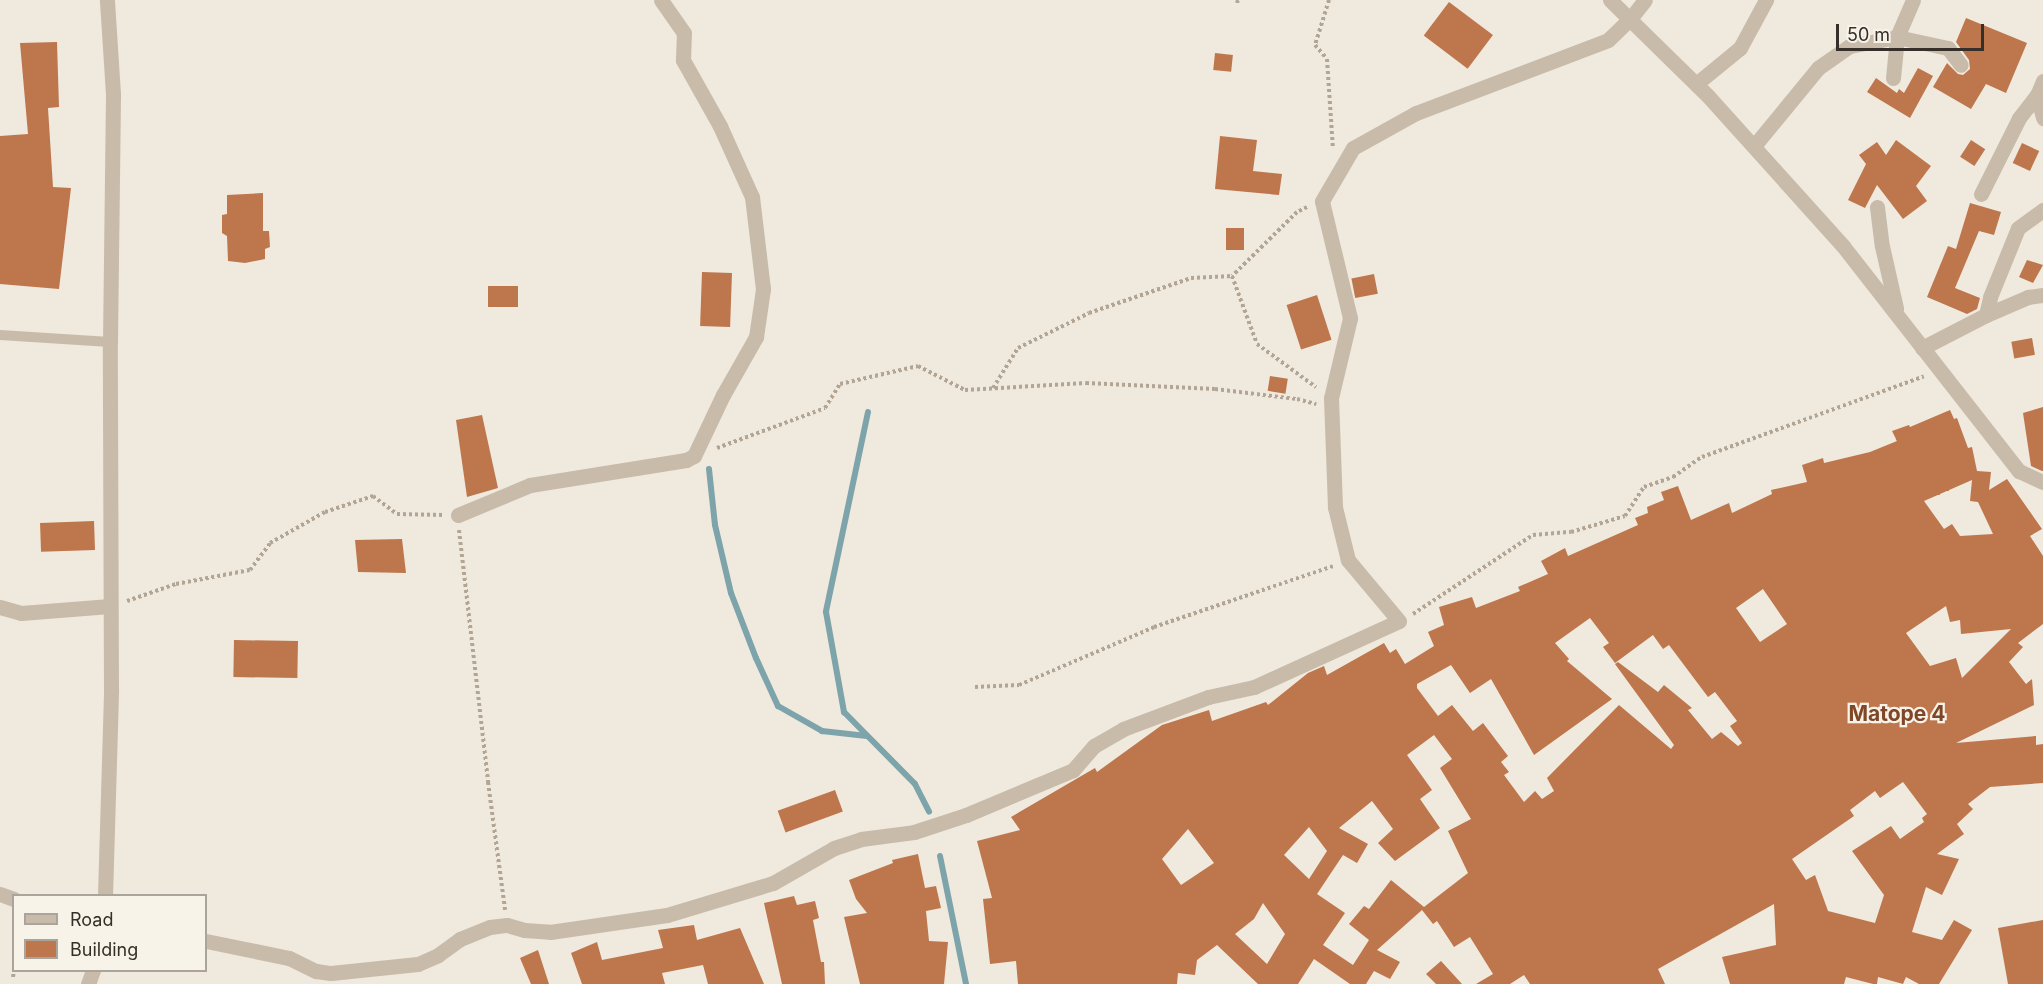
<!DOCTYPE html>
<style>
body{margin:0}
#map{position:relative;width:2043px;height:984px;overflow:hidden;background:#f0e9dd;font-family:Inter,sans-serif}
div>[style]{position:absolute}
.stream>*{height:6px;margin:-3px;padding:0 3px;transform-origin:3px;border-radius:3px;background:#7da4ab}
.building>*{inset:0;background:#be764d;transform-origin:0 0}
.path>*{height:4px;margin-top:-2px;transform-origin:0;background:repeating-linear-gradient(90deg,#b3a594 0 3px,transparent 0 6px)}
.lane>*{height:10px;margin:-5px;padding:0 5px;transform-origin:5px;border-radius:5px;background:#c8bba9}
.street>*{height:15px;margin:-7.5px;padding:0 7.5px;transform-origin:7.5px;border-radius:7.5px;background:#c8bba9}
span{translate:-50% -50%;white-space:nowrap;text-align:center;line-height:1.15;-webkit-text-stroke:4.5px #f8f3e9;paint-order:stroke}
.quarter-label{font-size:21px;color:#7f4627;font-weight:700}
.legend{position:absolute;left:12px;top:894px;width:195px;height:78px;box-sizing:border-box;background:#f8f3e9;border:2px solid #aaa49c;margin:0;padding:8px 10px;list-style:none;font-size:18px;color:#352e29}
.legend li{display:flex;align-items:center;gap:12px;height:30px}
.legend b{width:30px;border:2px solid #aaa49c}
.scale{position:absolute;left:1836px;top:24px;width:148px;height:27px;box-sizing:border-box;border:3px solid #352e29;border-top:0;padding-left:8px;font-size:18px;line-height:21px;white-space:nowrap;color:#352e29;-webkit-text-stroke:4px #f8f3e9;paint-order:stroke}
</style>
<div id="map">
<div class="stream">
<div style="left:868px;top:412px;width:204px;rotate:101.9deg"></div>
<div style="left:826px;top:612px;width:102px;rotate:79.8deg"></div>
<div style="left:844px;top:712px;width:101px;rotate:45.4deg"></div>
<div style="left:915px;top:784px;width:31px;rotate:63deg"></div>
<div style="left:709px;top:469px;width:56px;rotate:83.9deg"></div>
<div style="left:715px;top:525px;width:70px;rotate:76.8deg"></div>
<div style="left:731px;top:593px;width:70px;rotate:69deg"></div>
<div style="left:756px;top:658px;width:53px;rotate:65.4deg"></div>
<div style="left:778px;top:706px;width:51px;rotate:29.6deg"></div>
<div style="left:822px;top:731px;width:45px;rotate:6.3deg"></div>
<div style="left:940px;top:856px;width:131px;rotate:78.5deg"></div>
</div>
<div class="building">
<div style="left:1449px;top:2px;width:55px;height:42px;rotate:37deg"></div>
<div style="clip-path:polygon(1966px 18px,2027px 43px,2006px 93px,1986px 84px,1971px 109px,1933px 87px,1947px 63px,1958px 74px,1963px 75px,1970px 69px,1969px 60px,1956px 42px)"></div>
<div style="clip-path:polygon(57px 42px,59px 107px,48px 108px,53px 187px,71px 188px,59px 289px,0 284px,0 136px,28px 134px,20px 43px)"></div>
<div style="left:1215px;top:53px;width:18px;height:17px;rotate:6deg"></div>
<div style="clip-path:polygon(1918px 68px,1933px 76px,1910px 118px,1867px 92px,1876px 78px,1897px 93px,1899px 89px,1904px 93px)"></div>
<div style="clip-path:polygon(1220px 136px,1257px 140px,1253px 171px,1282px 174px,1279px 195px,1215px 189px)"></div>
<div style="clip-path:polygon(1896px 140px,1931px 166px,1916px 186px,1927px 201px,1903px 219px,1877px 185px,1865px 208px,1848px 200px,1866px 164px,1859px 155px,1877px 142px,1886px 155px)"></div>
<div style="left:1971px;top:140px;width:17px;height:20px;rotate:33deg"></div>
<div style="left:2022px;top:143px;width:19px;height:22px;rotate:25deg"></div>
<div style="clip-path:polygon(263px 193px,263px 231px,269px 231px,270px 247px,265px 249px,265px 259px,245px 263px,228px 261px,227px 236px,222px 233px,222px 215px,227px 214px,227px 195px)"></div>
<div style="clip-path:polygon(1970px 203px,2001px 212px,1994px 235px,1979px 231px,1955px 288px,1980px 298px,1977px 309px,1967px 314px,1927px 297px,1948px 246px,1956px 249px)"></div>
<div style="left:1226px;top:228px;width:18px;height:22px"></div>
<div style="clip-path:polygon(2027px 260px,2043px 265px,2033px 283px,2019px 277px)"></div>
<div style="left:702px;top:272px;width:30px;height:54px;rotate:2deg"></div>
<div style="left:1374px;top:274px;width:20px;height:23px;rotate:79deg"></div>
<div style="left:488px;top:286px;width:30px;height:21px"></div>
<div style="left:1317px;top:295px;width:47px;height:32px;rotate:72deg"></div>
<div style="left:2032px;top:338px;width:17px;height:21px;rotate:80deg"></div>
<div style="left:1270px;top:376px;width:18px;height:15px;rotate:9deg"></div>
<div style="clip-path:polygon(2043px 407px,2043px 471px,2042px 471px,2031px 466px,2023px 413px)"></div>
<div style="clip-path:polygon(evenodd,1950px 410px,1954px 419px,1957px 418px,1968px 448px,1972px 447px,1977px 471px,1991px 472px,1989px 490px,2007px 479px,2042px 529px,2030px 536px,2043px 556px,2043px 624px,2018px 643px,2023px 647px,2009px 662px,2026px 684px,2032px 679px,2034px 705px,1956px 743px,2036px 736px,2036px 745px,2043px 744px,2043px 783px,1990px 787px,1968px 804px,1973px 809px,1957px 824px,1964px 834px,1937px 854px,1959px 859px,1942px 895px,1926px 887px,1912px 932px,1942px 940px,1954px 920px,1972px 930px,1939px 984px,1919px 984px,1906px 977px,1903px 984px,1878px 977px,1877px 984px,1873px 984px,1846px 977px,1844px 984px,1730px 984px,1722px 957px,1776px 945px,1774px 904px,1658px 969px,1665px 984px,1530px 984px,1524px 975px,1510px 984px,1476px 984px,1493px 974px,1470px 937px,1454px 947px,1437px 921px,1433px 924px,1422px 910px,1377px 950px,1400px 962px,1390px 979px,1374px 971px,1366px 984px,1350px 984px,1314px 959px,1298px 984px,1258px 984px,1217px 945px,1197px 960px,1195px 975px,1178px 973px,1177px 984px,1018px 984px,1016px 961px,990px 964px,983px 899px,992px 898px,977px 841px,1020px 830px,1011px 817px,1095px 768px,1097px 772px,1162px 725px,1209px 710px,1212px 721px,1266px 702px,1268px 705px,1308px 673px,1324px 666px,1327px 675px,1384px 643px,1390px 653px,1396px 649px,1405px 664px,1434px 646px,1428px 632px,1444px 625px,1439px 607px,1472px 597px,1476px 608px,1520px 591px,1518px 587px,1548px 574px,1541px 561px,1565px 548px,1568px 556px,1638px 525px,1635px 518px,1648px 513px,1647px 507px,1664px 500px,1661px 492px,1678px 486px,1691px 520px,1729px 503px,1732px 513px,1772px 494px,1771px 490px,1807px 482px,1802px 465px,1823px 458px,1824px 463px,1870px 452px,1897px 441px,1892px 431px,1909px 425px,1910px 427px,1950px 410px,1972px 480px,1970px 501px,1978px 502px,1993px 534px,1960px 536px,1952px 524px,1944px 529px,1924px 501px,1972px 480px,1950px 410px,1763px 589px,1787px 624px,1760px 642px,1736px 608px,1763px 589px,1950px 410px,1946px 606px,1950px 622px,1960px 620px,1961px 634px,2011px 629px,1962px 678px,1956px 658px,1930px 666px,1906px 633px,1946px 606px,1950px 410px,1590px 618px,1609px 643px,1603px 647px,1615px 663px,1653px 635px,1663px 649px,1669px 645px,1708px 697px,1715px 692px,1737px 721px,1730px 726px,1742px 743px,1738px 746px,1721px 732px,1712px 739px,1688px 710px,1692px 708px,1664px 685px,1658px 692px,1618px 662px,1615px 664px,1674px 745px,1671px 749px,1619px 705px,1547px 778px,1554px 791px,1542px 799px,1535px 791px,1524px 802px,1504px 775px,1509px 772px,1501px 762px,1508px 756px,1483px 723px,1473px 731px,1452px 705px,1438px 716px,1417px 688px,1417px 684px,1451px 665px,1470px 693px,1491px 679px,1534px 755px,1612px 699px,1567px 661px,1569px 659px,1555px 643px,1590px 618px,1950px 410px,1434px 735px,1452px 759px,1440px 768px,1471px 819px,1448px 831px,1468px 873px,1424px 907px,1391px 880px,1369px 909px,1364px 906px,1349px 924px,1369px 940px,1353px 965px,1323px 945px,1345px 913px,1317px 894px,1343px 855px,1357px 863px,1368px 844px,1339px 828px,1372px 801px,1393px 829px,1378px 843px,1395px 861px,1440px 828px,1420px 799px,1432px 790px,1407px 755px,1434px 735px,1950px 410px,1903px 782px,1927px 814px,1922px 818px,1924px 822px,1900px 839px,1891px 826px,1852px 851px,1884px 895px,1875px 923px,1828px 911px,1815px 875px,1806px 880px,1792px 859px,1854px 816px,1850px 810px,1875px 791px,1880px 798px,1903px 782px,1950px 410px,1309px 827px,1327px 851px,1309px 879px,1284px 855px,1309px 827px,1950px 410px,1188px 829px,1214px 863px,1181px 885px,1162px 859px,1188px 829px,1950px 410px,1263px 903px,1285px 934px,1267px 964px,1235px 934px,1254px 919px,1263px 903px)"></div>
<div style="clip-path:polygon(482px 415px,498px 488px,467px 497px,456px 420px)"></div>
<div style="left:94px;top:521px;width:29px;height:54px;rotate:88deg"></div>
<div style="clip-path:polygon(402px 539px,406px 573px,358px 572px,355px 540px)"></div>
<div style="left:234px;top:640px;width:64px;height:37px;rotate:1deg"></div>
<div style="left:835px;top:790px;width:23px;height:61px;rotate:70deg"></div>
<div style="clip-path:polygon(918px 854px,925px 888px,936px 886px,941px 908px,926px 911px,929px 941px,948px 942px,944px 984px,860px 984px,844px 917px,867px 913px,856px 899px,849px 880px,893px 863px,892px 860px)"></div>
<div style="clip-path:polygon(794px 896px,797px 905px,815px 901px,819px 918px,813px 920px,821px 962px,824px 962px,825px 984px,782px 984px,764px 903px)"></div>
<div style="clip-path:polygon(2043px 920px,2043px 984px,2008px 984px,1998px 928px)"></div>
<div style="clip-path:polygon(694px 925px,697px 940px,740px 928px,764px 984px,708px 984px,703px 965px,662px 973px,665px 984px,582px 984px,571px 953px,597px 942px,602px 960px,663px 948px,658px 930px)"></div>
<div style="clip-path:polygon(538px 950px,549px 984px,531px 984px,520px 958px)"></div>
<div style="clip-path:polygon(1441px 961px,1462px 984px,1436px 984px,1426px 974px)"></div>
</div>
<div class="path">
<div style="left:1329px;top:0;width:47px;rotate:107.3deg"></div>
<div style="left:1315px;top:45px;width:18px;rotate:49deg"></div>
<div style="left:1327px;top:59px;width:90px;rotate:86.2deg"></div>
<div style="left:1237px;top:3px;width:3px;rotate:-72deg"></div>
<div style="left:1307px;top:207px;width:11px;rotate:153deg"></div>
<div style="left:1297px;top:212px;width:91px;rotate:135.4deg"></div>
<div style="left:1232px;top:276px;width:72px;rotate:69.8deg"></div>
<div style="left:1257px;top:344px;width:73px;rotate:36.1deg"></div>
<div style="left:993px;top:388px;width:47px;rotate:-58deg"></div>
<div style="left:1018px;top:348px;width:79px;rotate:-26.2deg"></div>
<div style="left:1089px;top:313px;width:108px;rotate:-18.9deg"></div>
<div style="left:1191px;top:278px;width:41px;rotate:-2.8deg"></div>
<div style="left:717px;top:448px;width:115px;rotate:-20.3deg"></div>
<div style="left:825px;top:408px;width:28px;rotate:-58deg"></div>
<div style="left:840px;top:384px;width:80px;rotate:-13deg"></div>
<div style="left:918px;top:366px;width:53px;rotate:27.1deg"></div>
<div style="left:965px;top:390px;width:121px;rotate:-3.3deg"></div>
<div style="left:1086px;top:383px;width:129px;rotate:2.7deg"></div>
<div style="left:1215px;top:389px;width:83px;rotate:7deg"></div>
<div style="left:1297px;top:399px;width:20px;rotate:15deg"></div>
<div style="left:459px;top:530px;width:254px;rotate:83.4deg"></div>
<div style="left:488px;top:782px;width:129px;rotate:82.4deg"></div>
<div style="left:127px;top:601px;width:52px;rotate:-19.1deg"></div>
<div style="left:176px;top:584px;width:75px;rotate:-10.7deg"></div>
<div style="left:250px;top:570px;width:34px;rotate:-53deg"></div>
<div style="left:270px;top:543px;width:63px;rotate:-29.4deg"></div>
<div style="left:325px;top:512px;width:51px;rotate:-18.4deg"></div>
<div style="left:373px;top:496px;width:30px;rotate:37deg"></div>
<div style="left:397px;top:514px;width:47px;rotate:1.2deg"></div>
<div style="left:1413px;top:614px;width:144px;rotate:-33.4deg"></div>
<div style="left:1533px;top:535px;width:38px;rotate:-5deg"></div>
<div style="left:1571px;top:532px;width:56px;rotate:-16.5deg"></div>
<div style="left:1625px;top:516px;width:35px;rotate:-57deg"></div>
<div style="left:1644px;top:487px;width:31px;rotate:-19deg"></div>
<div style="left:1673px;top:477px;width:35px;rotate:-35deg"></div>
<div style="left:1702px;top:457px;width:236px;rotate:-20deg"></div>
<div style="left:975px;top:687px;width:44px;rotate:-2.6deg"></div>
<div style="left:1019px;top:685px;width:147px;rotate:-23.2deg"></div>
<div style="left:1154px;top:627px;width:189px;rotate:-18.8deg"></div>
<div style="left:13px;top:977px;width:7px;rotate:-82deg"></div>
</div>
<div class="lane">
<div style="left:0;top:335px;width:110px;rotate:3.6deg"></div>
</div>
<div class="street">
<div style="left:1610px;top:0;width:137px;rotate:44.4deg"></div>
<div style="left:1708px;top:96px;width:202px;rotate:48deg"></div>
<div style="left:1843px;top:246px;width:286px;rotate:52deg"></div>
<div style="left:2019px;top:471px;width:26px;rotate:25deg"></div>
<div style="left:1893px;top:78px;width:41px;rotate:-84.4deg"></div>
<div style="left:1897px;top:37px;width:52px;rotate:12.2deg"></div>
<div style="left:1948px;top:48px;width:21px;rotate:53deg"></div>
<div style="left:2043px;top:81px;width:15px;rotate:113deg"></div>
<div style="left:2037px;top:95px;width:24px;rotate:75deg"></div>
<div style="left:1696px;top:84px;width:57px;rotate:-39.3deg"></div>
<div style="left:1740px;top:48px;width:55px;rotate:-61.6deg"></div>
<div style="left:1754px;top:146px;width:101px;rotate:-50.6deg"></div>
<div style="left:1818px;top:68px;width:39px;rotate:-35deg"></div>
<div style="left:1850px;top:46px;width:48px;rotate:-10.8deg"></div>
<div style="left:1897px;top:37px;width:40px;rotate:-66.6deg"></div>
<div style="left:1981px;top:194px;width:85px;rotate:-63.4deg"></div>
<div style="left:2019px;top:118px;width:29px;rotate:-52deg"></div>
<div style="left:1877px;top:207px;width:39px;rotate:83deg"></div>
<div style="left:1882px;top:246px;width:64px;rotate:77.3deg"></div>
<div style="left:1986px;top:315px;width:18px;rotate:-77deg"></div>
<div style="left:1990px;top:297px;width:74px;rotate:-67.9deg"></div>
<div style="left:2018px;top:228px;width:31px;rotate:-36deg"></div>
<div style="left:1922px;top:348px;width:72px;rotate:-27.3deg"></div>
<div style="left:1986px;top:315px;width:46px;rotate:-23.2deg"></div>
<div style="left:2028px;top:297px;width:15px;rotate:-8deg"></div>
<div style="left:458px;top:515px;width:78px;rotate:-22.6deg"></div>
<div style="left:530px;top:485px;width:158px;rotate:-9.1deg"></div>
<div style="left:686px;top:460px;width:9px;rotate:-27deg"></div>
<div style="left:694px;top:456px;width:68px;rotate:-64.6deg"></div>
<div style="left:723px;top:395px;width:67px;rotate:-60.4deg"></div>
<div style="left:756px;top:337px;width:49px;rotate:-81.7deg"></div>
<div style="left:763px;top:289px;width:93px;rotate:-96.8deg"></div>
<div style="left:752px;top:197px;width:78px;rotate:-114.3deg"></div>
<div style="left:720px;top:126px;width:76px;rotate:-119.3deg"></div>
<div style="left:683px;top:60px;width:27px;rotate:-88deg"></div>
<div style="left:684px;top:33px;width:40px;rotate:-124.9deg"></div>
<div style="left:0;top:607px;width:22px;rotate:16deg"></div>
<div style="left:21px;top:613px;width:89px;rotate:-4.5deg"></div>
<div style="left:0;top:894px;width:15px;rotate:20deg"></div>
<div style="left:105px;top:896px;width:207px;rotate:-88.3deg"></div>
<div style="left:111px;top:689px;width:347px;rotate:-90.2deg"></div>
<div style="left:110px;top:342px;width:248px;rotate:-89.3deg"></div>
<div style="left:113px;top:94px;width:94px;rotate:-93.7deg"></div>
<div style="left:206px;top:941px;width:85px;rotate:11.6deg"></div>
<div style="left:289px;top:958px;width:30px;rotate:26deg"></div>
<div style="left:316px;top:971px;width:15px;rotate:8deg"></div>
<div style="left:331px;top:973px;width:87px;rotate:-5.9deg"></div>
<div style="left:418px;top:964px;width:22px;rotate:-24deg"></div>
<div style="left:438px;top:955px;width:27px;rotate:-36deg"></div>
<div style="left:460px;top:939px;width:32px;rotate:-22deg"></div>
<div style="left:490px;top:927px;width:17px;rotate:-7deg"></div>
<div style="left:507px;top:925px;width:18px;rotate:16deg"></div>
<div style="left:524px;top:930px;width:26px;rotate:4deg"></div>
<div style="left:550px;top:932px;width:118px;rotate:-8.3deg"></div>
<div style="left:667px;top:915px;width:111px;rotate:-16.8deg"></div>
<div style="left:773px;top:883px;width:70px;rotate:-29.8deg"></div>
<div style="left:834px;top:848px;width:28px;rotate:-18deg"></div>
<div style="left:861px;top:839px;width:53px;rotate:-7.5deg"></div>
<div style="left:914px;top:832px;width:55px;rotate:-18.1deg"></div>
<div style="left:966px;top:815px;width:116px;rotate:-22.8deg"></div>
<div style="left:1073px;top:770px;width:32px;rotate:-49deg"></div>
<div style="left:1094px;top:746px;width:34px;rotate:-30deg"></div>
<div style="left:1123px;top:729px;width:91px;rotate:-20.6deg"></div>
<div style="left:1208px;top:697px;width:47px;rotate:-12.3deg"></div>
<div style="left:1254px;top:687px;width:159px;rotate:-24.5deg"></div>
<div style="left:1399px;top:621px;width:80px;rotate:-129.9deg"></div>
<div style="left:1348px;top:560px;width:55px;rotate:-103.8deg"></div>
<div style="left:1335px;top:507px;width:109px;rotate:-92.1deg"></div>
<div style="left:1331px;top:398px;width:82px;rotate:-76.6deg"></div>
<div style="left:1350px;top:318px;width:120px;rotate:-103.5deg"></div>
<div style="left:1322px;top:201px;width:61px;rotate:-59.7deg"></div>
<div style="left:1353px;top:148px;width:72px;rotate:-29.1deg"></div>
<div style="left:1416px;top:113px;width:205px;rotate:-20.8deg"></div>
<div style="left:1608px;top:40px;width:30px;rotate:-44deg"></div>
<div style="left:1630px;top:19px;width:24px;rotate:-52deg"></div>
<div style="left:88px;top:984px;width:15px;rotate:-70deg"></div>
</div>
<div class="quarter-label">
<span style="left:1897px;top:714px">Matope 4</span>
</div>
<ul class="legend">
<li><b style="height:8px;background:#c8bba9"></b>Road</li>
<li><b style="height:16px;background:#be764d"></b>Building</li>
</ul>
<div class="scale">50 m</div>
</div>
